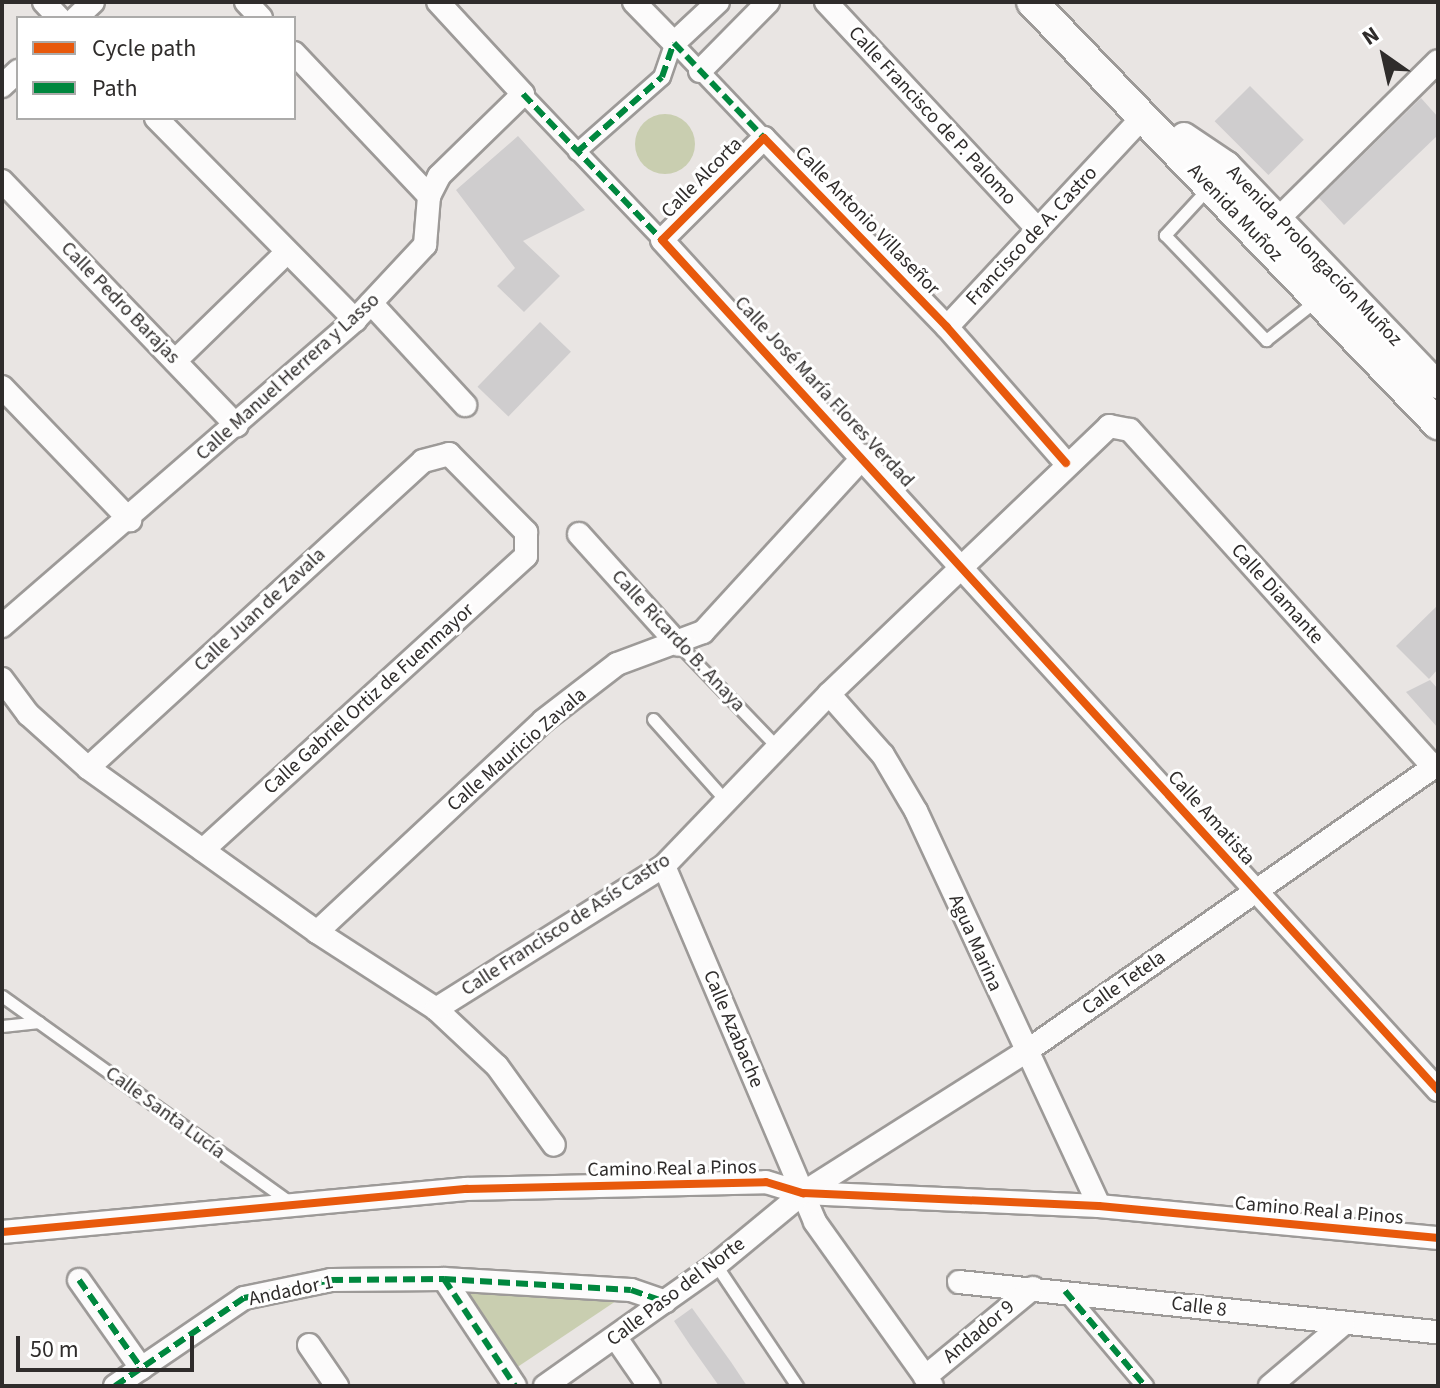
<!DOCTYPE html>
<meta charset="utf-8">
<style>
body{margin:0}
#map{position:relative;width:1440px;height:1388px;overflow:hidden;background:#e9e5e3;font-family:"Source Sans 3",sans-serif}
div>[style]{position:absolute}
.green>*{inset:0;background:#c9ceb0}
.round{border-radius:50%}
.building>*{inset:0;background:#cfcdce;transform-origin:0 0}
.roads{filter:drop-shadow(2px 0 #9d9a98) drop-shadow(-2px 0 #9d9a98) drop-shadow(0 2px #9d9a98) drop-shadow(0 -2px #9d9a98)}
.service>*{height:11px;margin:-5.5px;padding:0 5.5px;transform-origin:5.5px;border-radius:5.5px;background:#fcfbfb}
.pedestrian>*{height:16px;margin:-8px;padding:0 8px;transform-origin:8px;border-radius:8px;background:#fcfbfb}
.minor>*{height:22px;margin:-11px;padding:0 11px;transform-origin:11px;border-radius:11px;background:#fcfbfb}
.tertiary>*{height:26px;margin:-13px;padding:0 13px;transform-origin:13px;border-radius:13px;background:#fcfbfb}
.secondary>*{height:30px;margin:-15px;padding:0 15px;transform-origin:15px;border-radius:15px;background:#fcfbfb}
.quiet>*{height:6px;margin-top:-3px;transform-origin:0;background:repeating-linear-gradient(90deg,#00873e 0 12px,transparent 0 18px)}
.cycleway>*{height:8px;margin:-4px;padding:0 4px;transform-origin:4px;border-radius:4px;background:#e8590c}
span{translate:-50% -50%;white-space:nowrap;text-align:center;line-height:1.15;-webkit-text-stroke:6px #fff;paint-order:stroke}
.street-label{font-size:20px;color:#2f2c2b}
.frame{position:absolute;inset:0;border:4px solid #2f2c2b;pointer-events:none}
.legend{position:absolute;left:16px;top:16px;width:280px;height:104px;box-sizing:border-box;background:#fff;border:2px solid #acabaa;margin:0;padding:10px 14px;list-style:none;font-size:24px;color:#2f2c2b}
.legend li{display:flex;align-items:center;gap:16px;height:40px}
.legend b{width:40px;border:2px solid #acabaa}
.north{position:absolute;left:1344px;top:16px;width:80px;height:80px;-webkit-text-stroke:6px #fff;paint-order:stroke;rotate:326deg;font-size:22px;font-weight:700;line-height:32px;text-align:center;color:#2f2c2b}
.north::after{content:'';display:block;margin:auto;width:28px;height:36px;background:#2f2c2b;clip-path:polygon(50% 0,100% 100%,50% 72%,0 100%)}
.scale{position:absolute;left:16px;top:1336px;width:178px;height:36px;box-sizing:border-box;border:4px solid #2f2c2b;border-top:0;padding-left:10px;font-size:24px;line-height:28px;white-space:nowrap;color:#2f2c2b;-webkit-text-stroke:6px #fff;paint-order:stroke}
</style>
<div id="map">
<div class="green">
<div class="round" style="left:635px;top:114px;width:60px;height:60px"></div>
<div style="clip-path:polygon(458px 1286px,622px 1297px,513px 1370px)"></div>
</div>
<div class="building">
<div style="left:1250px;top:86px;width:76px;height:50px;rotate:45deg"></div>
<div style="clip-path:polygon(1421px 98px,1438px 117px,1438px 135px,1344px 225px,1319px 198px)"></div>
<div style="clip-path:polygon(518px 136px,585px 210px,523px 241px,560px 276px,524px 312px,497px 286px,515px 268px,456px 190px)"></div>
<div style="left:540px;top:322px;width:43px;height:90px;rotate:44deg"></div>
<div style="clip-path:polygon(1438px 605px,1438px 669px,1429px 679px,1396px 646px)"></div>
<div style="clip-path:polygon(1430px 680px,1438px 689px,1438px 728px,1406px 692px)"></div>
<div style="clip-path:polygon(692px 1308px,731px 1362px,747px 1386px,719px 1386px,690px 1345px,674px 1321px)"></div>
</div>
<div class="roads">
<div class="service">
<div style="left:1200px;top:197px;width:52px;rotate:132.6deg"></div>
<div style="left:1165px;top:235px;width:146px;rotate:46.1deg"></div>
<div style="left:1266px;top:340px;width:55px;rotate:-38.3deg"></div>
<div style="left:679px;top:645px;width:143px;rotate:46.1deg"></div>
<div style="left:653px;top:719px;width:110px;rotate:48.3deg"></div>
<div style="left:2px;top:996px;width:355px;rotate:35.6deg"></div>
<div style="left:2px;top:1026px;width:37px;rotate:-6deg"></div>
<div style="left:716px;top:1265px;width:146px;rotate:56.2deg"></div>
</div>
<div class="pedestrian">
<div style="left:674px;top:43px;width:131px;rotate:46.5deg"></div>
<div style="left:523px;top:94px;width:202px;rotate:46.4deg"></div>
<div style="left:577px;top:152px;width:113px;rotate:-41.4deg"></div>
<div style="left:662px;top:77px;width:36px;rotate:-71deg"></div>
<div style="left:1065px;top:1291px;width:124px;rotate:49.9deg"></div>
</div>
<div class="minor">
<div style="left:44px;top:2px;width:22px;rotate:47deg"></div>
<div style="left:246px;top:2px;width:22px;rotate:47deg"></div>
<div style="left:634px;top:2px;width:57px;rotate:45.7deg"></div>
<div style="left:674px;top:43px;width:60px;rotate:-43deg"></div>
<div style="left:826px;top:2px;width:311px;rotate:47deg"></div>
<div style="left:76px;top:18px;width:23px;rotate:-43deg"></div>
<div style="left:294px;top:53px;width:197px;rotate:46.6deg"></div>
<div style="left:700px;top:71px;width:97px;rotate:-45.4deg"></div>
<div style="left:2px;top:86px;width:22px;rotate:-43deg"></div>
<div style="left:156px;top:118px;width:284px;rotate:45.4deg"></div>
<div style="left:2px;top:181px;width:339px;rotate:46.2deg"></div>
<div style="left:1279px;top:218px;width:223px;rotate:-44.6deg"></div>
<div style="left:371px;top:303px;width:139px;rotate:47.3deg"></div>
<div style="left:947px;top:327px;width:286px;rotate:-47deg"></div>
<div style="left:175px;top:361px;width:156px;rotate:-44.2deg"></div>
<div style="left:2px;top:387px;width:185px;rotate:46.1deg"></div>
<div style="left:1066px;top:463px;width:181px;rotate:-131.2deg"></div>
<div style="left:947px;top:327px;width:263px;rotate:-134.1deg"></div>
<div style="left:764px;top:138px;width:144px;rotate:135deg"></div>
<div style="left:662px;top:240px;width:1151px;rotate:47.61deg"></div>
<div style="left:579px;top:534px;width:149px;rotate:48deg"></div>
<div style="left:2px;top:626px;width:467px;rotate:-40.9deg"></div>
<div style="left:355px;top:320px;width:103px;rotate:-47deg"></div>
<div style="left:425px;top:245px;width:49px;rotate:-85.3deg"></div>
<div style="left:429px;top:196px;width:22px;rotate:-63deg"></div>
<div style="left:439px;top:176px;width:117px;rotate:-44.3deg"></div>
<div style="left:523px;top:94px;width:125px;rotate:-132.7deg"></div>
<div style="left:2px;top:679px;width:44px;rotate:53.4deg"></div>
<div style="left:28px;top:714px;width:81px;rotate:42deg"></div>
<div style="left:88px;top:768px;width:282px;rotate:35.6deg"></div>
<div style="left:317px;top:932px;width:142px;rotate:32.9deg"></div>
<div style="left:436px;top:1009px;width:83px;rotate:43.1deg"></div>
<div style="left:497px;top:1066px;width:97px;rotate:54.2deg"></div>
<div style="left:829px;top:694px;width:81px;rotate:48.5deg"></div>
<div style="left:883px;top:755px;width:65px;rotate:59.5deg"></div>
<div style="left:916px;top:811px;width:435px;rotate:65.1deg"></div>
<div style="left:88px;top:768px;width:454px;rotate:-42.5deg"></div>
<div style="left:423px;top:461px;width:27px;rotate:-15deg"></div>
<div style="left:449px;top:454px;width:110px;rotate:45.4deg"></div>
<div style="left:526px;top:532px;width:24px;rotate:90deg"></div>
<div style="left:526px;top:556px;width:437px;rotate:137.7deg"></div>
<div style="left:664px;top:866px;width:387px;rotate:67deg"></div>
<div style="left:815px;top:1222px;width:201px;rotate:54.5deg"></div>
<div style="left:317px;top:932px;width:309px;rotate:-43deg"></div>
<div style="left:543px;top:721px;width:93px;rotate:-37.6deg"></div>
<div style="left:617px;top:664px;width:92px;rotate:-20.4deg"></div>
<div style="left:703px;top:632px;width:239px;rotate:-47.5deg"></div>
<div style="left:436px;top:1009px;width:269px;rotate:-32.1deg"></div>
<div style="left:664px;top:866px;width:238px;rotate:-46.2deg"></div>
<div style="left:829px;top:694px;width:388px;rotate:-43.7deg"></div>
<div style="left:1109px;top:426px;width:21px;rotate:11deg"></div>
<div style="left:1130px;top:430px;width:453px;rotate:48deg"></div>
<div style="left:2px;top:1232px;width:466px;rotate:-5.3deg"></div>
<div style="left:466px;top:1189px;width:300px;rotate:-1.3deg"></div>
<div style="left:766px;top:1182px;width:39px;rotate:17deg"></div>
<div style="left:803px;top:1193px;width:296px;rotate:2.5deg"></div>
<div style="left:1099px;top:1206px;width:341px;rotate:5.4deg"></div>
<div style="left:444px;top:1279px;width:128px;rotate:56.4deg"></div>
<div style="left:79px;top:1280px;width:108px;rotate:54.8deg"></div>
<div style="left:959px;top:1282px;width:482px;rotate:6deg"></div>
<div style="left:616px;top:1338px;width:58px;rotate:55.5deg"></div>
<div style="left:309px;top:1345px;width:50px;rotate:55.7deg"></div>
<div style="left:925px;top:1377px;width:140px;rotate:-39.5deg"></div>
<div style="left:115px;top:1386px;width:156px;rotate:-34.3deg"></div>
<div style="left:244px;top:1298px;width:89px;rotate:-11.7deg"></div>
<div style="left:331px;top:1280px;width:113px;rotate:-0.5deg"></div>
<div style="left:444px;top:1279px;width:187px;rotate:3.4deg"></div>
<div style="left:631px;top:1290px;width:36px;rotate:19deg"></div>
<div style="left:545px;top:1386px;width:209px;rotate:-35.3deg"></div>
<div style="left:716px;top:1265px;width:113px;rotate:-39.6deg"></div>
<div style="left:803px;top:1193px;width:262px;rotate:-32.4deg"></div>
<div style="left:1024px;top:1053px;width:505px;rotate:-34.92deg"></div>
<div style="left:1270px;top:1386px;width:96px;rotate:-40.3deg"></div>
</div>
<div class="tertiary">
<div style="left:1184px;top:136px;width:52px;rotate:34deg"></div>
<div style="left:1227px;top:165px;width:305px;rotate:46.2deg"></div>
</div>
<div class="secondary">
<div style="left:1032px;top:2px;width:586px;rotate:46.11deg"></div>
</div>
</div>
<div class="quiet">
<div style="left:674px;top:43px;width:131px;rotate:46.5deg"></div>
<div style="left:523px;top:94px;width:202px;rotate:46.4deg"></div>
<div style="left:577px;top:152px;width:113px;rotate:-41.4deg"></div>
<div style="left:662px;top:77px;width:36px;rotate:-71deg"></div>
<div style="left:444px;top:1279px;width:128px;rotate:56.4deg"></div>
<div style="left:79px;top:1280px;width:108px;rotate:54.8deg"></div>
<div style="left:1065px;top:1291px;width:124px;rotate:49.9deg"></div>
<div style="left:115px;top:1386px;width:156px;rotate:-34.3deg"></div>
<div style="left:244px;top:1298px;width:89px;rotate:-11.7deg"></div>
<div style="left:331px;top:1280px;width:113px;rotate:-0.5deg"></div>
<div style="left:444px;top:1279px;width:187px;rotate:3.4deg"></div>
<div style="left:631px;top:1290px;width:36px;rotate:19deg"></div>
</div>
<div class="cycleway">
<div style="left:1066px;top:463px;width:181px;rotate:-131.2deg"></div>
<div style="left:947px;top:327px;width:263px;rotate:-134.1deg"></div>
<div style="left:764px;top:138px;width:144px;rotate:135deg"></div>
<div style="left:662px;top:240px;width:1151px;rotate:47.61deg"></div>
<div style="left:2px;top:1232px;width:466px;rotate:-5.3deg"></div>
<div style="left:466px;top:1189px;width:300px;rotate:-1.3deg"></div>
<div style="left:766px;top:1182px;width:39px;rotate:17deg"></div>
<div style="left:803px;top:1193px;width:296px;rotate:2.5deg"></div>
<div style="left:1099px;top:1206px;width:341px;rotate:5.4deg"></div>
</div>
<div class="street-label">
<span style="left:932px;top:116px;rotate:47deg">Calle Francisco de P. Palomo</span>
<span style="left:702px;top:178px;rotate:-45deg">Calle Alcorta</span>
<span style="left:1235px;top:213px;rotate:46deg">Avenida Muñoz</span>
<span style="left:867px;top:221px;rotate:46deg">Calle Antonio Villaseñor</span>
<span style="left:1032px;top:236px;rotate:-47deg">Francisco de A. Castro</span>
<span style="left:1314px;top:256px;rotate:46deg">Avenida Prolongación Muñoz</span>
<span style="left:120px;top:303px;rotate:46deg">Calle Pedro Barajas</span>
<span style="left:288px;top:377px;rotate:-42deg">Calle Manuel Herrera y Lasso</span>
<span style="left:824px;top:392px;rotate:47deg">Calle José María Flores Verdad</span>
<span style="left:1277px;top:594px;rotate:48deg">Calle Diamante</span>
<span style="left:260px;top:610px;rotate:-43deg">Calle Juan de Zavala</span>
<span style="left:678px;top:641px;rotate:47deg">Calle Ricardo B. Anaya</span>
<span style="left:369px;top:699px;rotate:-42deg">Calle Gabriel Ortiz de Fuenmayor</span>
<span style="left:517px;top:750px;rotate:-41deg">Calle Mauricio Zavala</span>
<span style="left:1211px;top:818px;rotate:48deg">Calle Amatista</span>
<span style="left:566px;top:925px;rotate:-33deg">Calle Francisco de Asís Castro</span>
<span style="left:975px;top:943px;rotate:66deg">Agua Marina</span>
<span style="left:1124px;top:983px;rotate:-35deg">Calle Tetela</span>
<span style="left:733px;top:1029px;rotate:67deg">Calle Azabache</span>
<span style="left:165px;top:1113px;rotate:36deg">Calle Santa Lucía</span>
<span style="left:672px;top:1169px;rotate:-1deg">Camino Real a Pinos</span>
<span style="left:1319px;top:1211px;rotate:5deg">Camino Real a Pinos</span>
<span style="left:291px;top:1291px;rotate:-12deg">Andador 1</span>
<span style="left:676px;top:1292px;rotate:-37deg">Calle Paso del Norte</span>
<span style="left:1199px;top:1307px;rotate:7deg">Calle 8</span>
<span style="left:979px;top:1332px;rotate:-40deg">Andador 9</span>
</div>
<div class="frame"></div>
<ul class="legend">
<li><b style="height:10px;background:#e8590c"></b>Cycle path</li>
<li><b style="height:10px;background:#00873e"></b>Path</li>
</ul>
<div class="north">N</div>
<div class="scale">50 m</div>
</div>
